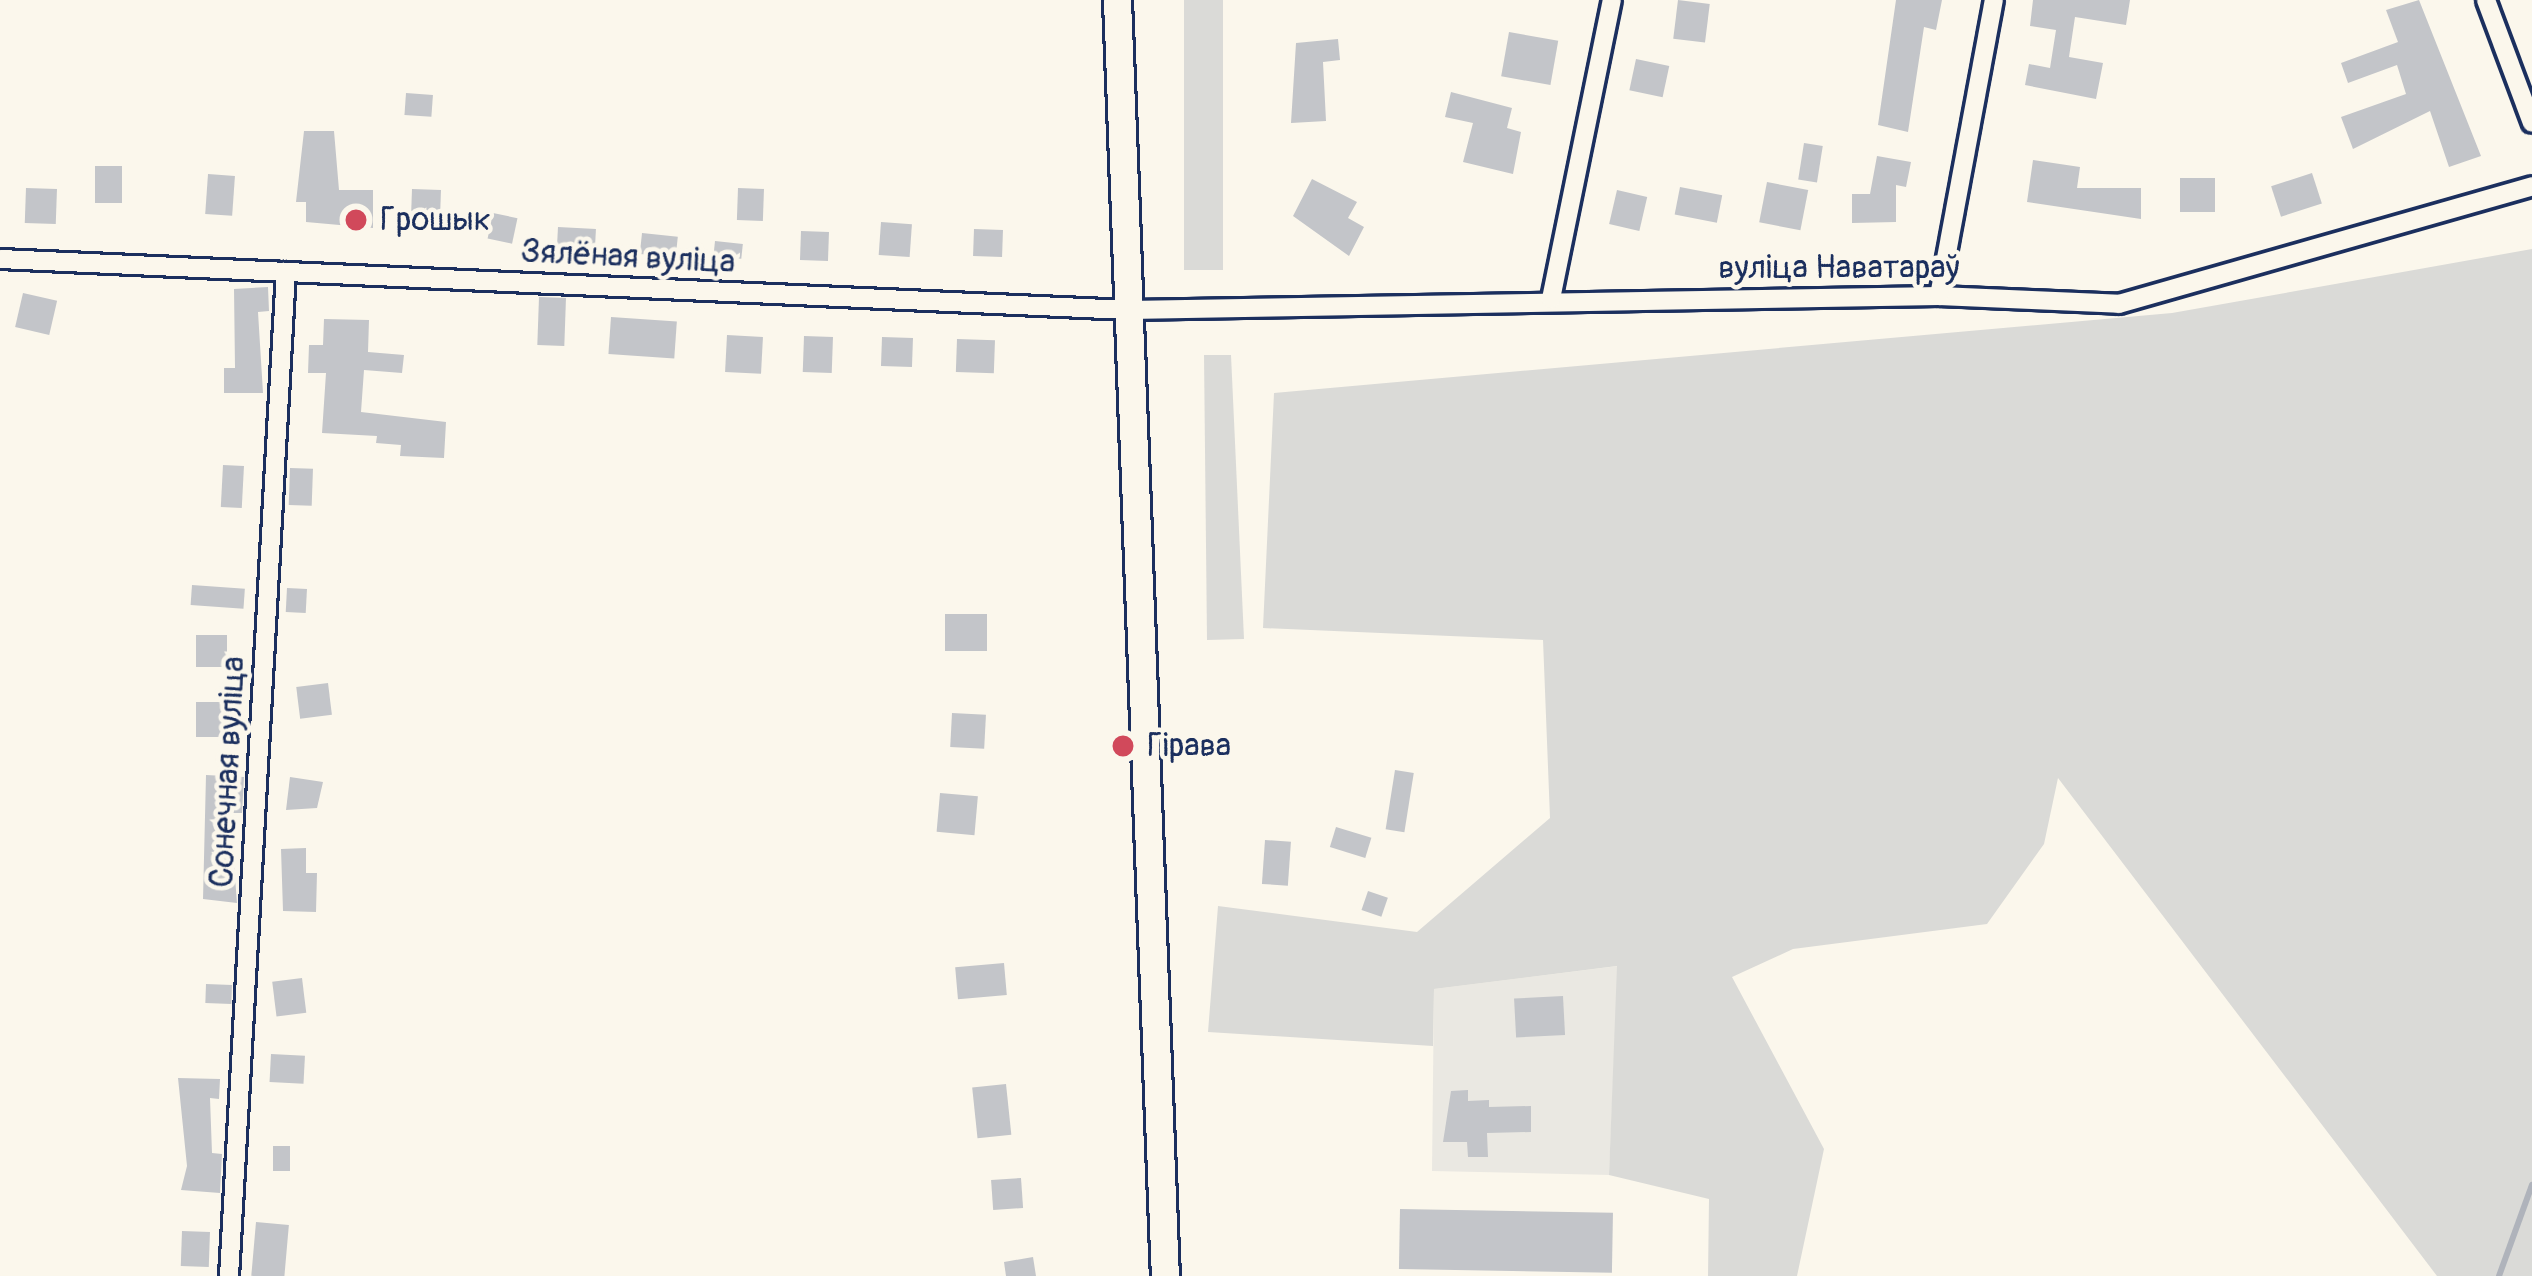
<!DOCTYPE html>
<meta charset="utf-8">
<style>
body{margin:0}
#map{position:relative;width:2532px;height:1276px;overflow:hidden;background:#fbf7ec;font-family:Pangolin,sans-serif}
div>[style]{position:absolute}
.built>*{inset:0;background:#eae8e2}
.green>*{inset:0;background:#dadad7;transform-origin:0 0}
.stream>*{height:6px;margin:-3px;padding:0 3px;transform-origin:3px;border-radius:3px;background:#afb3bb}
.building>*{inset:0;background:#c3c5c9;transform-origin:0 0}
.roads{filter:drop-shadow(3px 0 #1b2f5e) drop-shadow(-3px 0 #1b2f5e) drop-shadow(0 3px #1b2f5e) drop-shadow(0 -3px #1b2f5e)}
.street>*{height:18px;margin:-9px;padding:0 9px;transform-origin:9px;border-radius:9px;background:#fbf7ec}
.secondary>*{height:27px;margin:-13.5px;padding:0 13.5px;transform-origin:13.5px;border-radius:13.5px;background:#fbf7ec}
.dots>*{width:33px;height:33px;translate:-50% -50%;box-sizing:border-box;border:6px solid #fbf7ec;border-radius:50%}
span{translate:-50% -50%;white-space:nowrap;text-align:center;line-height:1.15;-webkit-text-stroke:9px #fbf7ec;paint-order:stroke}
.poi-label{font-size:33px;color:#1b2f5e}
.left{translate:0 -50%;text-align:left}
.street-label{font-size:33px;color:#1b2f5e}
</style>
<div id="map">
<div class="built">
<div style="clip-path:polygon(1618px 966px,1609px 1175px,1432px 1171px,1434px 989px)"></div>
</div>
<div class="green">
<div style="left:1184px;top:0;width:39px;height:270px"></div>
<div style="clip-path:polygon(2532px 249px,2532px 1276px,2437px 1276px,2058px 778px,2044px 844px,1987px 924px,1793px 949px,1732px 977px,1824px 1149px,1797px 1276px,1708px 1276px,1709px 1199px,1609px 1175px,1617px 966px,1434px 989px,1433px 1046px,1208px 1032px,1218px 906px,1417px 932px,1550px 818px,1543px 640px,1263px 628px,1274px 393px,2172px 313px)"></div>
<div style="clip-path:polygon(1204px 355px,1231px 355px,1244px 639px,1207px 640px)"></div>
</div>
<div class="stream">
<div style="left:2499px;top:1276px;width:97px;rotate:-70.1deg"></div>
</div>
<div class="building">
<div style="left:1678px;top:0;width:32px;height:39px;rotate:7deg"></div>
<div style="clip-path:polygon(1896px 0,1942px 0,1936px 30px,1924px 27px,1908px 132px,1878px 125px)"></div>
<div style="clip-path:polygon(2033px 0,2130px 0,2126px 25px,2075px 17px,2069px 57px,2103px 63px,2096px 99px,2025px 85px,2029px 64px,2050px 68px,2056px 30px,2030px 26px)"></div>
<div style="clip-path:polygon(2419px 0,2481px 156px,2449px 167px,2430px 111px,2353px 149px,2341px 117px,2406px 94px,2397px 65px,2348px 83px,2341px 63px,2398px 42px,2386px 10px)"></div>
<div style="left:1509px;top:32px;width:50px;height:45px;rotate:10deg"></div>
<div style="clip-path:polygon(1338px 39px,1340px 60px,1323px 62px,1326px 121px,1291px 123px,1296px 43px)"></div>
<div style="left:1636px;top:59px;width:34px;height:32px;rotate:12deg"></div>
<div style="clip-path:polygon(1451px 92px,1512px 108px,1507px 128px,1521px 132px,1513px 174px,1463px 162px,1473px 123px,1445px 117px)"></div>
<div style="left:406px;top:93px;width:27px;height:22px;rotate:4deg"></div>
<div style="clip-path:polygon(304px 131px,334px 131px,339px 190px,373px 190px,373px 228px,306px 222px,306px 202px,296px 202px)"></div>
<div style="left:1804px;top:143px;width:19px;height:37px;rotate:9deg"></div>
<div style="clip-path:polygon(1877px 156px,1911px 162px,1906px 187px,1896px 185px,1896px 222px,1852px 223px,1852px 194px,1870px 194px)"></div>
<div style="clip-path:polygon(2033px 160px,2080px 167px,2077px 188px,2141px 188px,2141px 219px,2027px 202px)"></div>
<div style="left:95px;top:166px;width:27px;height:37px"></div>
<div style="left:2312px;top:173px;width:32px;height:43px;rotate:72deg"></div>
<div style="left:208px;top:174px;width:27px;height:40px;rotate:4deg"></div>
<div style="left:2180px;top:178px;width:35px;height:34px"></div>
<div style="clip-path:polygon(1312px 179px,1357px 202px,1348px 218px,1364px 227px,1349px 256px,1293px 216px)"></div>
<div style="left:1767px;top:182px;width:42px;height:41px;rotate:11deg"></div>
<div style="left:1680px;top:187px;width:43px;height:28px;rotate:11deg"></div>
<div style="left:26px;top:188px;width:31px;height:35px;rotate:2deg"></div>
<div style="left:738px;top:188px;width:26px;height:32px;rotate:2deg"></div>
<div style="left:412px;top:189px;width:29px;height:30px;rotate:2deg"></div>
<div style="left:1617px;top:190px;width:31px;height:35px;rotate:13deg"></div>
<div style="left:493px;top:213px;width:25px;height:26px;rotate:12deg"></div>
<div style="left:881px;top:222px;width:31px;height:33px;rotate:4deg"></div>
<div style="left:558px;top:227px;width:38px;height:21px;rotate:3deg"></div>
<div style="left:974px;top:229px;width:29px;height:27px;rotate:2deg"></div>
<div style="left:801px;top:231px;width:28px;height:29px;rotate:2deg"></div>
<div style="left:642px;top:233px;width:36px;height:21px;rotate:6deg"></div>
<div style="left:715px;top:241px;width:28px;height:15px;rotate:6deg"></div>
<div style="clip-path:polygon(268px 287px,269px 311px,258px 312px,263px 393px,224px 393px,224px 368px,235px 368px,234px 289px)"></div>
<div style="left:23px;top:293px;width:35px;height:35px;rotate:13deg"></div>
<div style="left:539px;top:297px;width:27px;height:48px;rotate:2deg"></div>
<div style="left:611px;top:317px;width:66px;height:37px;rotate:4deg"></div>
<div style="clip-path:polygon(324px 319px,369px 320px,368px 352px,404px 355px,402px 373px,364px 370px,361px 412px,446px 422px,444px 458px,400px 456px,401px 445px,376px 443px,377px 436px,322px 433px,326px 373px,308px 373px,309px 345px,323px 345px)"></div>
<div style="left:727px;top:335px;width:36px;height:37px;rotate:3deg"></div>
<div style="left:804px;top:336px;width:29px;height:36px;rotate:2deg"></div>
<div style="left:882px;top:337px;width:31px;height:29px;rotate:2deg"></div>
<div style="left:957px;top:339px;width:38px;height:33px;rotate:2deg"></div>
<div style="left:223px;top:465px;width:21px;height:42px;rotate:3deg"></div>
<div style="left:290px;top:468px;width:23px;height:37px;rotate:2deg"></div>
<div style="left:192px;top:585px;width:53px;height:20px;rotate:4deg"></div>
<div style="left:287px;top:588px;width:20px;height:24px;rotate:3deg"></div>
<div style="left:987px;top:614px;width:37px;height:42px;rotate:90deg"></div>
<div style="left:227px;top:635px;width:32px;height:31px;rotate:90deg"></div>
<div style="left:328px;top:683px;width:32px;height:32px;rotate:83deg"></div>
<div style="left:196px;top:702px;width:29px;height:35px"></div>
<div style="left:952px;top:713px;width:34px;height:34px;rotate:3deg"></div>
<div style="left:1395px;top:770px;width:19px;height:60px;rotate:9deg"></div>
<div style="clip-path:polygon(206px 775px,244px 777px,242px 813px,230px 813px,237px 903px,203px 899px)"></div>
<div style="clip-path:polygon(290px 777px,323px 782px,317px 808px,286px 810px)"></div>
<div style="left:940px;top:793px;width:38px;height:39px;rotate:5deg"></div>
<div style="left:1336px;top:827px;width:37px;height:21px;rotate:17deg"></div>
<div style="left:1265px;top:840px;width:26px;height:44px;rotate:4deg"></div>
<div style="clip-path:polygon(306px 848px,306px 873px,317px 873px,316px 912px,283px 911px,281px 849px)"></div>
<div style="left:1368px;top:891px;width:21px;height:20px;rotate:19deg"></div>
<div style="left:1004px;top:963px;width:32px;height:49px;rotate:85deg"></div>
<div style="left:302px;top:978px;width:35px;height:30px;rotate:83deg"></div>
<div style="left:206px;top:984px;width:26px;height:19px;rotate:2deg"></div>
<div style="left:1563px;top:996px;width:39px;height:49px;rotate:87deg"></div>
<div style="left:271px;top:1054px;width:34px;height:28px;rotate:3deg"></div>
<div style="clip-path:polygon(178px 1078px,220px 1079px,219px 1099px,210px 1098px,212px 1153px,222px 1154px,220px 1193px,181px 1190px,187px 1166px)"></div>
<div style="left:1006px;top:1084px;width:51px;height:34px;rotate:84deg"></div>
<div style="clip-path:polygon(1468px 1090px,1468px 1101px,1489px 1100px,1489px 1107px,1531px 1106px,1531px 1132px,1487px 1133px,1488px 1157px,1468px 1157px,1467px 1142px,1443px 1142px,1451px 1091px)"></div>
<div style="left:273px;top:1146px;width:17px;height:25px"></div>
<div style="left:1021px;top:1178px;width:30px;height:30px;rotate:86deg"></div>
<div style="left:1400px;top:1209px;width:213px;height:60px;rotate:1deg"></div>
<div style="left:256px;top:1222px;width:33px;height:54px;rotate:5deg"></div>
<div style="left:182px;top:1231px;width:28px;height:35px;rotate:2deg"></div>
<div style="clip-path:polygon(1033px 1257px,1036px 1276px,1006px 1276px,1004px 1262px)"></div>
</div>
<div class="roads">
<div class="street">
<div style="left:2486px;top:0;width:131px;rotate:69.5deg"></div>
<div style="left:0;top:259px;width:1130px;rotate:2.59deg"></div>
<div style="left:1129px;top:310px;width:810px;rotate:-0.99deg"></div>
<div style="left:1939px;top:296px;width:180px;rotate:2.5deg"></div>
<div style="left:2119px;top:304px;width:430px;rotate:-15.9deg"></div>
<div style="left:1939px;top:296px;width:301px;rotate:-79.5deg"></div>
<div style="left:1551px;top:299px;width:305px;rotate:-78.5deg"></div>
<div style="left:229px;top:1276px;width:1006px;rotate:-86.75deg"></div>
</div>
<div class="secondary">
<div style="left:1117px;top:0;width:1277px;rotate:87.85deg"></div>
</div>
</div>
<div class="dots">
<div style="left:356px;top:220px;background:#d1495b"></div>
<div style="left:1123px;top:746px;background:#d1495b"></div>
</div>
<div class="poi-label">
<span class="left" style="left:380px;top:220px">Грошык</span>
<span class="left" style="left:1147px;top:746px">Гірава</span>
</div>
<div class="street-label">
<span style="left:628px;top:257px;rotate:3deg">Зялёная вуліца</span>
<span style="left:1839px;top:268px">вуліца Наватараў</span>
<span style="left:228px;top:772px;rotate:-87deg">Сонечная вуліца</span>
</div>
</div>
